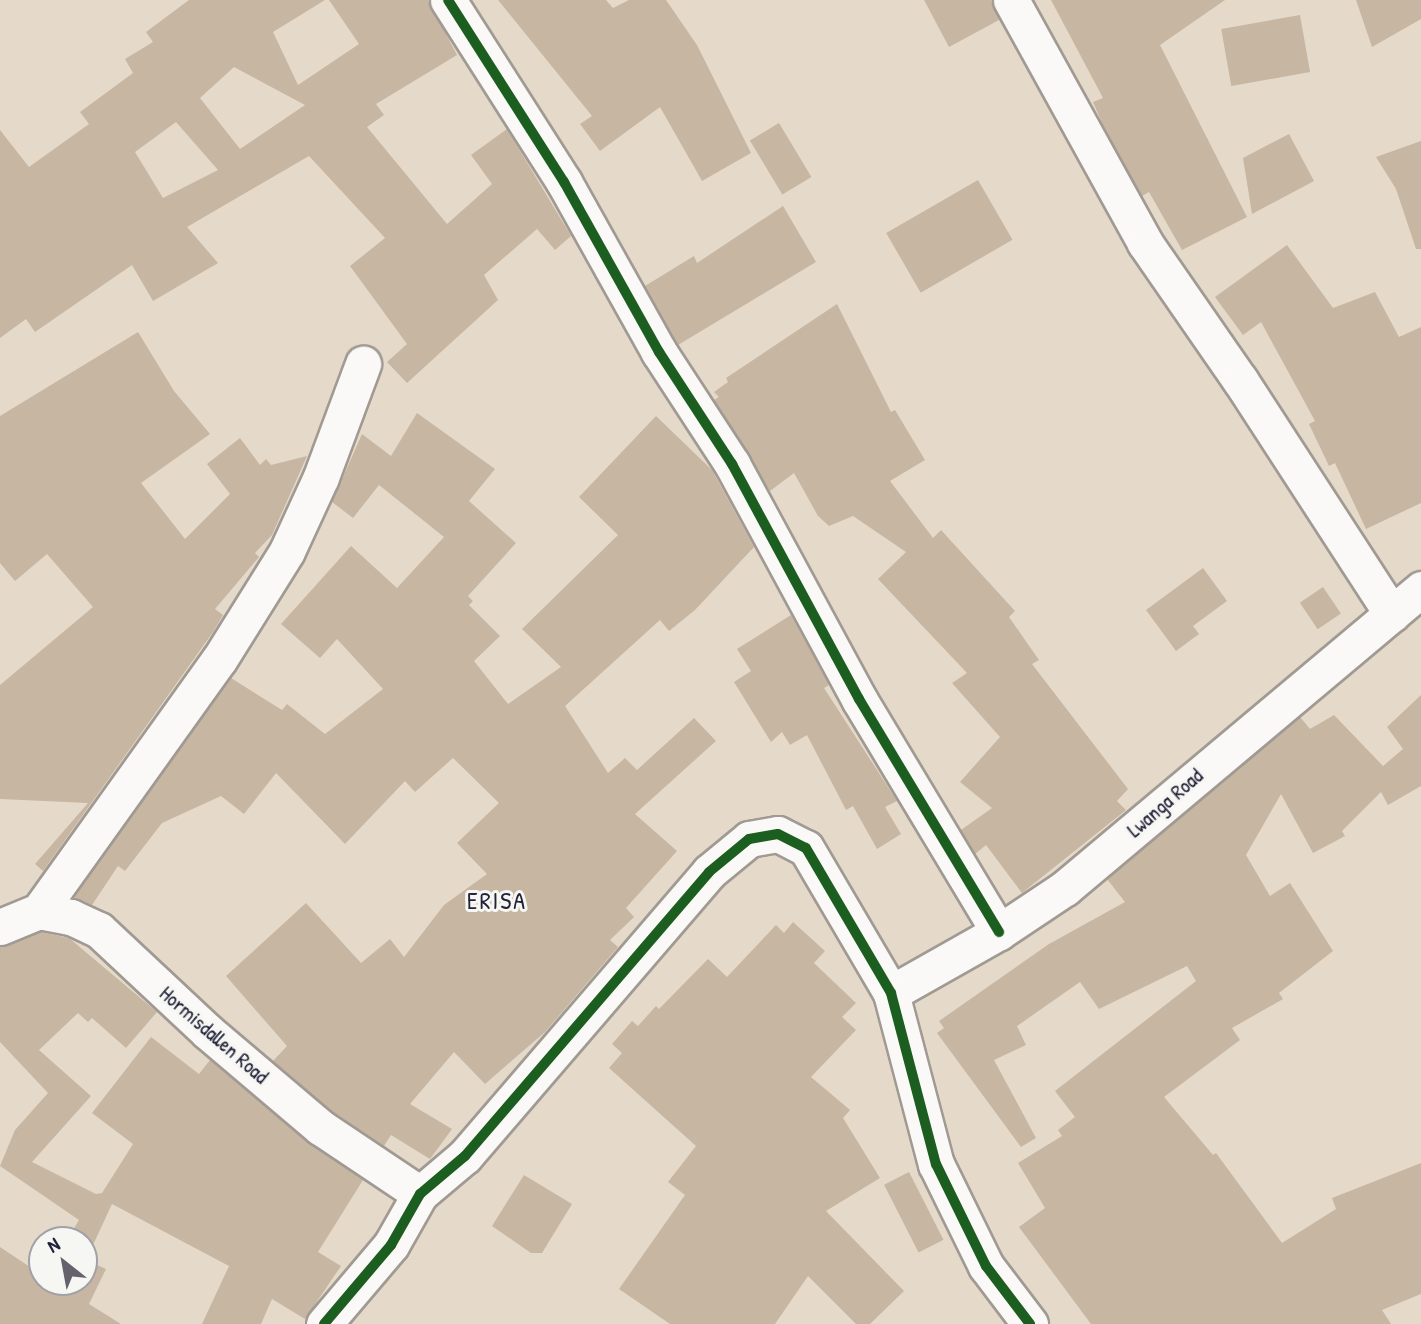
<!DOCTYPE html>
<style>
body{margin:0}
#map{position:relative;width:1421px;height:1324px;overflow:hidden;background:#e5dac9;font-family:"Patrick Hand",sans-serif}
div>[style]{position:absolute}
.building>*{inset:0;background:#c6b6a2;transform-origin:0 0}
.roads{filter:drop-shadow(2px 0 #a09a93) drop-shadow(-2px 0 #a09a93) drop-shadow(0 2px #a09a93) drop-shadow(0 -2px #a09a93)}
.minor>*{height:35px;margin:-17.5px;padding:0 17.5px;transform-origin:17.5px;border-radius:17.5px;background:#fbf9f7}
.cycleway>*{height:10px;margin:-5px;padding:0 5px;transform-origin:5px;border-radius:5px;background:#1b5e20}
span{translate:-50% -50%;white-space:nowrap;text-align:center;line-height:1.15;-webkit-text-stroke:6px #f6f6f2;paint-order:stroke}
.street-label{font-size:21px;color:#22223b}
.quarter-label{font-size:24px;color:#22223b;letter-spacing:2px}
.north{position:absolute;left:28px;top:1226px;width:70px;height:70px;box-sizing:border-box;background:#f6f6f2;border:2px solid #a1a1a9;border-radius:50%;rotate:329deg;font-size:19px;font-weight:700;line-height:28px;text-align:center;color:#22223b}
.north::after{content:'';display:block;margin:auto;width:24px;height:32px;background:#66626d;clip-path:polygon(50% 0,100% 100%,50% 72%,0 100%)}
</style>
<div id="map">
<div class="building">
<div style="clip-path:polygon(evenodd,189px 0,325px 0,273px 32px,298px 85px,359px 44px,329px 0,428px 0,457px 55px,376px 104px,384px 115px,367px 127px,447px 224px,492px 184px,471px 155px,507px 129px,571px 236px,555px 250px,537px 229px,484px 275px,498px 300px,407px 383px,387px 362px,407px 344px,350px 266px,385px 238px,309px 156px,187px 227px,218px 263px,153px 301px,132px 265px,35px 332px,26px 319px,0 338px,0 130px,29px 167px,89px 124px,80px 112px,133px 73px,125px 59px,153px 42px,146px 32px,189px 0,234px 67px,305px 105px,240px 149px,200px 98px,234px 67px,189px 0,176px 122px,218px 170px,163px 198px,135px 152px,176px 122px)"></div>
<div style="clip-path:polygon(498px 0,606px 0,613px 8px,629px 0,666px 0,697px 45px,751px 153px,702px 181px,660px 107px,600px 151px,580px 124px,592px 116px)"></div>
<div style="clip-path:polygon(924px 0,991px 0,999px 20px,949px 47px)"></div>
<div style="clip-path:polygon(1051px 0,1225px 0,1160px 45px,1247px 217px,1182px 250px,1149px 192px,1142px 196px,1102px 123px,1093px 102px,1103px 98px)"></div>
<div style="clip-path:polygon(1356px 0,1421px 0,1421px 19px,1372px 47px)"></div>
<div style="left:1300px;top:15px;width:58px;height:80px;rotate:80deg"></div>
<div style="left:779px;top:123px;width:63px;height:34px;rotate:59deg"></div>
<div style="clip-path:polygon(1289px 134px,1314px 181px,1252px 214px,1243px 158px)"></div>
<div style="clip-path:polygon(1421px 141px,1421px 249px,1416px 249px,1396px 189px,1376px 157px)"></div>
<div style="left:978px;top:180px;width:69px;height:106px;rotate:60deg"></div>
<div style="clip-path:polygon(783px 206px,816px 262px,678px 345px,645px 286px,694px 256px,697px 263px)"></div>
<div style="clip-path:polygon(1287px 245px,1333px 308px,1375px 292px,1399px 337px,1421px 327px,1421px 503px,1366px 529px,1335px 463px,1329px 466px,1309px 424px,1315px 421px,1261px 322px,1243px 335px,1215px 297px)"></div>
<div style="clip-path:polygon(837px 304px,891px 412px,895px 410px,925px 460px,890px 481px,933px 538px,941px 530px,1015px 611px,1009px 617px,1039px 660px,1032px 664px,1128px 789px,1117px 801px,1126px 810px,1022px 893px,986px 845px,975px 854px,961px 830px,992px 808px,960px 782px,1000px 737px,952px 683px,967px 673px,878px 579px,906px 552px,853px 516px,829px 526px,818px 516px,794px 473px,770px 491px,714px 400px,719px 397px,714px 392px,728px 382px,726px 378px)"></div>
<div style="clip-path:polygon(138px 332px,174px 391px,210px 434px,141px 483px,185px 539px,230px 494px,207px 464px,240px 438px,260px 465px,266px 459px,271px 465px,307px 456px,272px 535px,255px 553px,259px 557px,215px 609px,223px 615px,213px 632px,43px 871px,35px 864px,88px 803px,0 799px,0 685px,93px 607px,47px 554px,15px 581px,0 563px,0 416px)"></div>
<div style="clip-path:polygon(417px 413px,495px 469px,469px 501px,516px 543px,468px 596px,473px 601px,469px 605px,500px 636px,474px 661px,508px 704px,561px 667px,522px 629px,618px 535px,579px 497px,656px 416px,712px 470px,754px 547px,695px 610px,669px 631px,660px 620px,565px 706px,608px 773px,625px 758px,637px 770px,694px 718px,716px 741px,635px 814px,677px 851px,626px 908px,634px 917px,610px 940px,618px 947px,545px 1032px,485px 1084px,454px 1052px,410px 1104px,452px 1129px,430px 1159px,391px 1135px,384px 1146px,332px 1111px,273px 1061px,287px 1046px,226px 976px,306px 903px,361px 963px,390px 939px,404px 957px,444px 905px,487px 874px,457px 843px,499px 803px,453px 758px,415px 792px,405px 781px,345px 844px,276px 773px,244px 814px,221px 796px,162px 823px,125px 871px,118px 866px,92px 905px,74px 897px,231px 678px,282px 710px,287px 704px,325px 734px,383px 689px,337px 639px,320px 658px,281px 624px,351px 546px,397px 588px,444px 537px,379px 485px,353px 518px,332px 502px,362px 434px,391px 456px)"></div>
<div style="clip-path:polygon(1203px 568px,1227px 601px,1193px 626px,1199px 634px,1176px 651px,1146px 610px)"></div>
<div style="left:1323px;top:587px;width:32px;height:28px;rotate:56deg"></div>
<div style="clip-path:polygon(791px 615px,829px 685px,824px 688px,897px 801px,885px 807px,901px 834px,877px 849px,853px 806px,846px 810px,807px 735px,790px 745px,782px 732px,771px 742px,734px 682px,751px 671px,737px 649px)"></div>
<div style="clip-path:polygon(1421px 695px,1421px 786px,1388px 805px,1381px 792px,1342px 831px,1345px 836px,1313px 853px,1281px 794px,1246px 855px,1270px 896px,1290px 883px,1333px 951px,1279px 993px,1283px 999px,1232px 1028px,1240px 1040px,1164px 1097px,1213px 1155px,1216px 1153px,1282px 1243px,1336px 1209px,1332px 1198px,1421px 1163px,1421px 1294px,1382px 1310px,1391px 1324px,1091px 1324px,1019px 1227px,1045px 1208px,1018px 1163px,1062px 1136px,1058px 1130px,1075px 1117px,1055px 1091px,1196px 981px,1187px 966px,1099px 1009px,1080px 982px,1017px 1026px,1026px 1045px,994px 1060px,1036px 1138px,1021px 1147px,937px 1033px,944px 1028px,939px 1021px,1049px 944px,1125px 902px,1107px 879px,1300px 717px,1310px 729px,1334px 715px,1383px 766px,1403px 749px,1387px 727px)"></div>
<div style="clip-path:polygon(793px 922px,825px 951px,814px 963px,856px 1003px,842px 1017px,856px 1030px,811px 1077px,850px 1110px,843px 1118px,880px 1178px,826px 1211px,904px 1291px,870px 1324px,856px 1324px,808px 1276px,775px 1324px,670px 1324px,619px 1289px,685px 1195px,668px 1182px,696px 1146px,609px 1068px,622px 1053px,612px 1044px,632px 1021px,638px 1026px,656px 1006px,659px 1009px,708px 959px,727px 977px,776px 925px,784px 933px)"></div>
<div style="clip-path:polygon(41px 932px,69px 938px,157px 1012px,126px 1048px,92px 1018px,88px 1022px,78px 1013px,39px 1050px,91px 1096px,32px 1162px,96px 1194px,102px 1193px,133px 1144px,92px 1113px,151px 1037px,199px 1074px,210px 1060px,307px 1142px,363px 1180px,318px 1252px,341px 1266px,305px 1319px,272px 1299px,261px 1324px,202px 1324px,229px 1266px,112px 1204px,86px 1260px,106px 1269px,89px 1304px,121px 1324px,0 1324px,0 1247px,42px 1275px,42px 1282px,84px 1282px,84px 1240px,67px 1240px,79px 1220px,0 1166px,15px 1130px,48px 1093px,0 1042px,0 947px)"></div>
<div style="left:909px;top:1172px;width:76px;height:28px;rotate:63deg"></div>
<div style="clip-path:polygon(524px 1175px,572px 1204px,542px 1253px,531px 1253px,492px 1226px)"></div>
</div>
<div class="roads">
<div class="minor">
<div style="left:448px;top:0;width:216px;rotate:57.5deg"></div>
<div style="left:564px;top:182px;width:195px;rotate:60.8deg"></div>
<div style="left:659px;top:352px;width:134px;rotate:56.9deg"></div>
<div style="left:732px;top:464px;width:267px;rotate:61.6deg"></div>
<div style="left:859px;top:699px;width:272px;rotate:59deg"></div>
<div style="left:1011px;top:0;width:277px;rotate:61.1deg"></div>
<div style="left:1145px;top:243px;width:167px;rotate:55.3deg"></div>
<div style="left:1240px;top:380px;width:279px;rotate:57deg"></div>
<div style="left:39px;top:911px;width:309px;rotate:-54.4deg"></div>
<div style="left:219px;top:660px;width:128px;rotate:-58deg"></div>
<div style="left:287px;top:551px;width:81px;rotate:-65.3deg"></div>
<div style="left:321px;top:477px;width:121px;rotate:-69.6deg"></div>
<div style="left:0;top:927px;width:42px;rotate:-22.3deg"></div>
<div style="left:39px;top:911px;width:33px;rotate:11deg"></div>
<div style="left:71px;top:917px;width:31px;rotate:25deg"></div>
<div style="left:99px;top:930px;width:149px;rotate:43.1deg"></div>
<div style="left:208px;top:1032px;width:147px;rotate:40.3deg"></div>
<div style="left:320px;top:1127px;width:120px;rotate:33.8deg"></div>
<div style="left:891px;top:993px;width:124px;rotate:-29.5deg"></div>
<div style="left:999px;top:932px;width:79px;rotate:-33.7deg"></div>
<div style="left:1065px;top:888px;width:465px;rotate:-40deg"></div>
<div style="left:324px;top:1324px;width:104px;rotate:-49.7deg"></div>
<div style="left:391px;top:1245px;width:59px;rotate:-60.4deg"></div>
<div style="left:420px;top:1194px;width:59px;rotate:-40.2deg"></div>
<div style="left:465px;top:1156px;width:374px;rotate:-49.3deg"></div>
<div style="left:709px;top:872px;width:52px;rotate:-39.5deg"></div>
<div style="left:749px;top:839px;width:29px;rotate:-10deg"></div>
<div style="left:778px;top:834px;width:31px;rotate:27deg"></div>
<div style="left:806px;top:848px;width:168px;rotate:59.6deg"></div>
<div style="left:891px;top:993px;width:177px;rotate:75.3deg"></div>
<div style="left:936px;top:1164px;width:114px;rotate:63.9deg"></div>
<div style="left:986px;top:1266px;width:73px;rotate:52.8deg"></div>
</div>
</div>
<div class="cycleway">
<div style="left:448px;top:0;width:216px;rotate:57.5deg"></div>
<div style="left:564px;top:182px;width:195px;rotate:60.8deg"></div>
<div style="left:659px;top:352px;width:134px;rotate:56.9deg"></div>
<div style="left:732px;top:464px;width:267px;rotate:61.6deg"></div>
<div style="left:859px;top:699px;width:272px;rotate:59deg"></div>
<div style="left:324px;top:1324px;width:104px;rotate:-49.7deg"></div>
<div style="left:391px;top:1245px;width:59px;rotate:-60.4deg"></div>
<div style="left:420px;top:1194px;width:59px;rotate:-40.2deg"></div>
<div style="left:465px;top:1156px;width:374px;rotate:-49.3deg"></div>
<div style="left:709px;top:872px;width:52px;rotate:-39.5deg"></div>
<div style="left:749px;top:839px;width:29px;rotate:-10deg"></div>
<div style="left:778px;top:834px;width:31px;rotate:27deg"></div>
<div style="left:806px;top:848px;width:168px;rotate:59.6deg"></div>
<div style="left:891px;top:993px;width:177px;rotate:75.3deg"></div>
<div style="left:936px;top:1164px;width:114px;rotate:63.9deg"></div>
<div style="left:986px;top:1266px;width:73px;rotate:52.8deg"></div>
</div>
<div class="street-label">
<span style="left:1165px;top:803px;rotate:-41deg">Lwanga Road</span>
<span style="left:214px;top:1035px;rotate:41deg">Hormisdallen Road</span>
</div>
<div class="quarter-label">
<span style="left:497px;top:901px">ERISA</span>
</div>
<div class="north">N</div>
</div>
